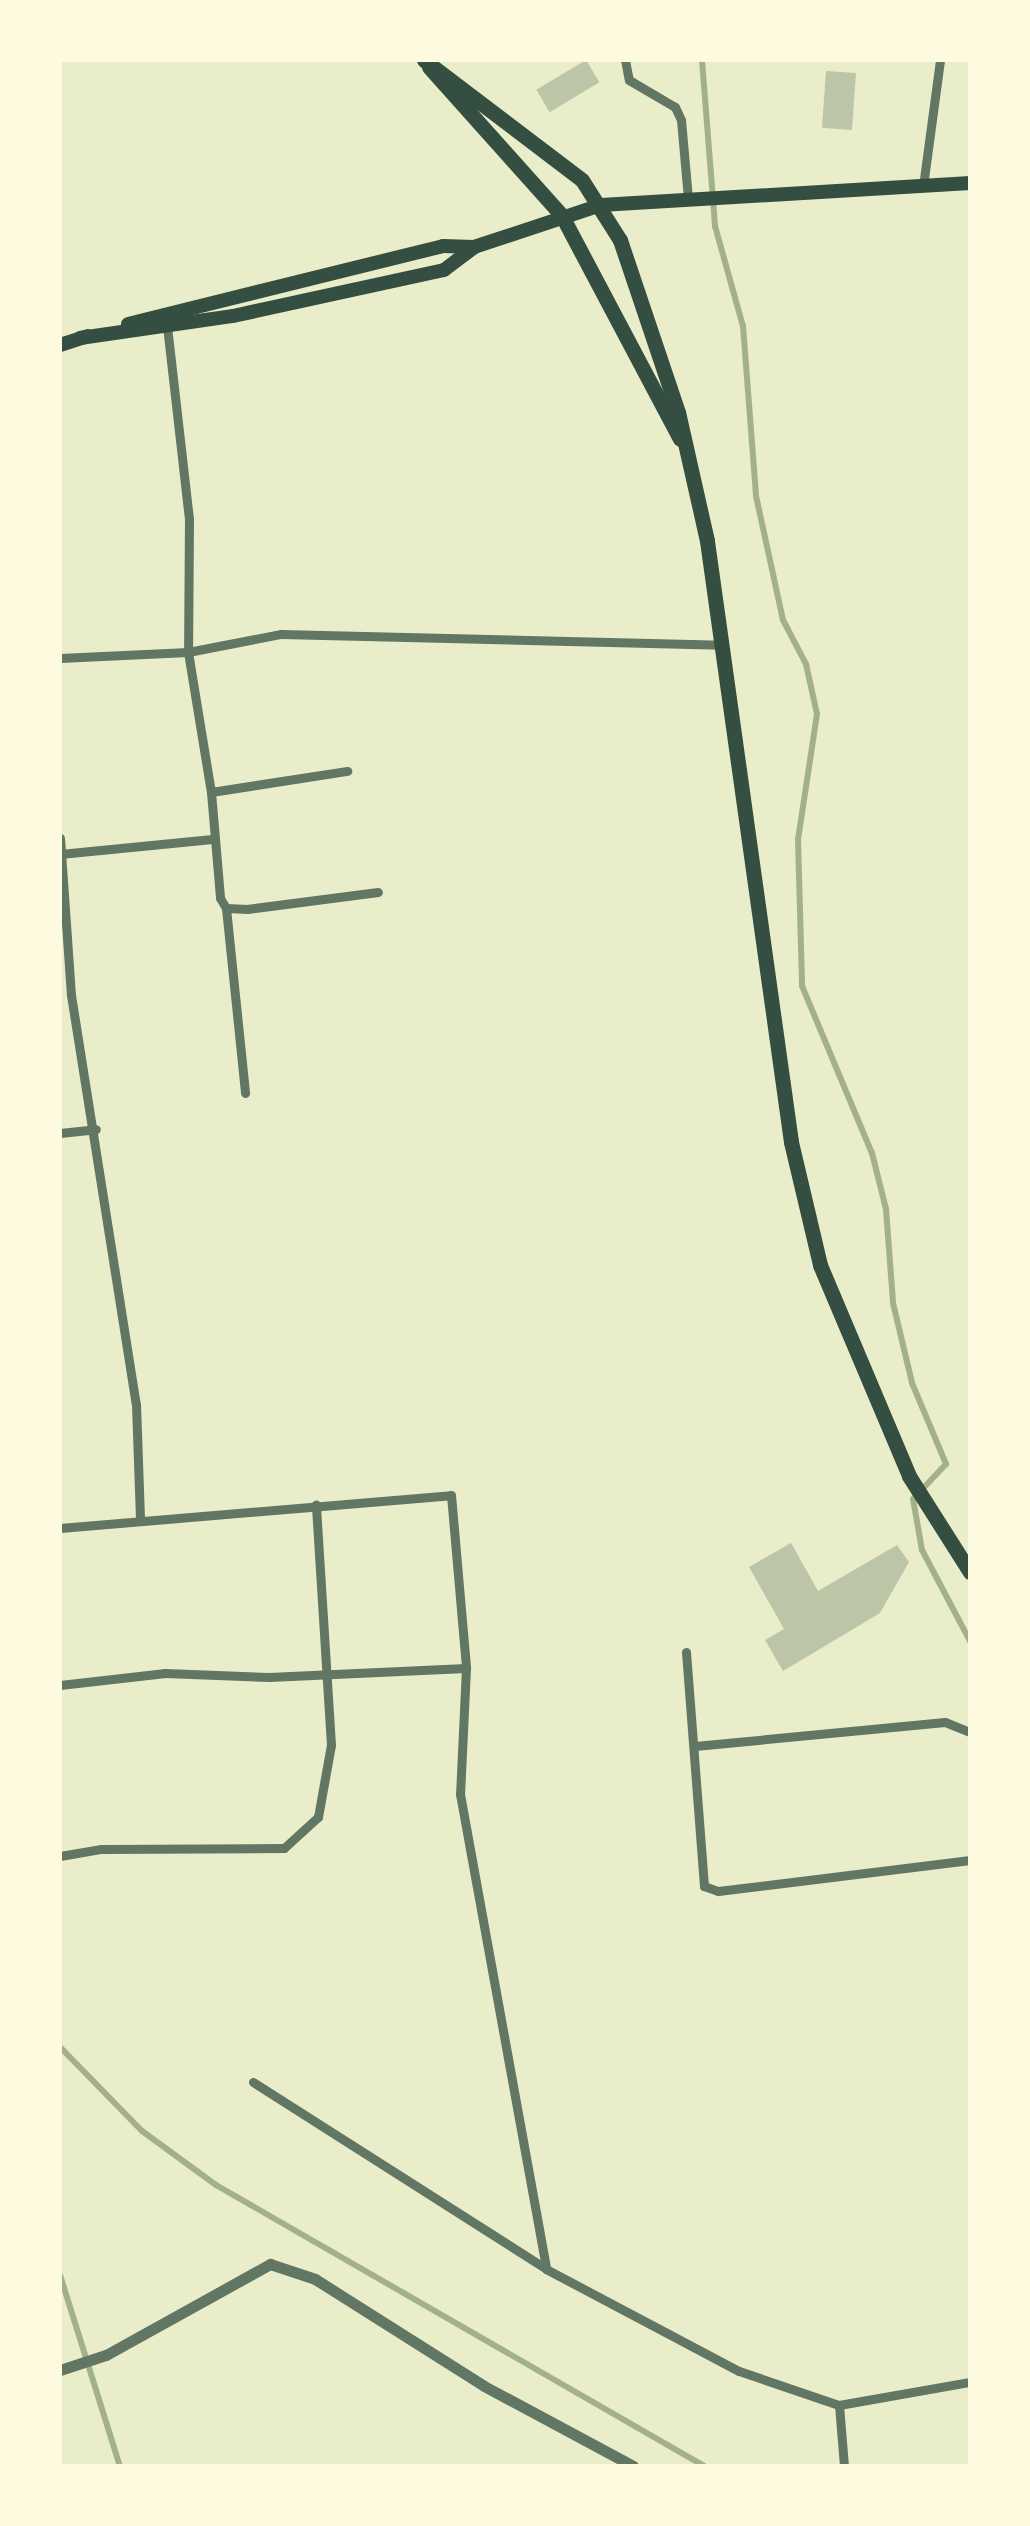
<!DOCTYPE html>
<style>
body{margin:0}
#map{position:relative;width:1030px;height:2526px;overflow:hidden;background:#e9edc9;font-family:"Archivo Narrow",sans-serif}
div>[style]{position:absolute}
.stream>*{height:6px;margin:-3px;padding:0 3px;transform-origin:3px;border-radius:3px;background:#a3b18a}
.building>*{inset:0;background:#bcc5a7;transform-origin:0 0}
.minor>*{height:9px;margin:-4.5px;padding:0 4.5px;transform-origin:4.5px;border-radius:4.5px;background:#617663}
.tertiary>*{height:11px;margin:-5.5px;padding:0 5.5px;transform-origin:5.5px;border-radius:5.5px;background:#617663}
.secondary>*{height:14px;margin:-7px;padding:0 7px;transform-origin:7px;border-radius:7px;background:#344e41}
.primary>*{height:15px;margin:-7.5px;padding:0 7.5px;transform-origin:7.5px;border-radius:7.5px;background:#344e41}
span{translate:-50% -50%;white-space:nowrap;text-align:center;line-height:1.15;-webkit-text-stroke:8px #fefae0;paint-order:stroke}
.frame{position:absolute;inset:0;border:62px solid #fefae0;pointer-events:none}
</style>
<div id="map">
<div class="stream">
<div style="left:702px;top:60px;width:167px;rotate:85.5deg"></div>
<div style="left:715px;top:226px;width:104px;rotate:74.4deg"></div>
<div style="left:743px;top:326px;width:170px;rotate:85.6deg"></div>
<div style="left:756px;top:496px;width:127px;rotate:77.7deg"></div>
<div style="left:783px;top:620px;width:50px;rotate:62.4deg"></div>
<div style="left:806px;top:664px;width:51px;rotate:77.6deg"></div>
<div style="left:817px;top:714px;width:126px;rotate:98.6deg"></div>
<div style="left:798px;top:839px;width:147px;rotate:88.4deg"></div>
<div style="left:802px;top:986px;width:181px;rotate:67.3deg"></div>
<div style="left:872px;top:1153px;width:58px;rotate:76deg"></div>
<div style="left:886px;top:1209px;width:94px;rotate:85.7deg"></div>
<div style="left:893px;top:1303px;width:82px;rotate:76.6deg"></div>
<div style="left:912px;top:1383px;width:88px;rotate:67.2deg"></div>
<div style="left:946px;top:1464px;width:48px;rotate:133.3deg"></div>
<div style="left:913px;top:1499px;width:52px;rotate:80deg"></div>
<div style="left:922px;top:1550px;width:103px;rotate:62.2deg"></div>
<div style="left:60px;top:2047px;width:117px;rotate:45.7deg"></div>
<div style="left:142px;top:2131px;width:92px;rotate:36.1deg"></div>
<div style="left:216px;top:2185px;width:563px;rotate:29.93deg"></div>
<div style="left:60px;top:2275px;width:200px;rotate:72.6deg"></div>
</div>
<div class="building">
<div style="left:586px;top:60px;width:26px;height:58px;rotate:59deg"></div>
<div style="left:826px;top:71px;width:30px;height:57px;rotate:4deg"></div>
<div style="clip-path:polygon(791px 1543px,818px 1591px,897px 1545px,909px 1562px,880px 1613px,783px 1671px,765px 1640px,784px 1629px,749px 1567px)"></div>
</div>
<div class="minor">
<div style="left:625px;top:60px;width:20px;rotate:79deg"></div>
<div style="left:629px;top:80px;width:53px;rotate:30.4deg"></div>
<div style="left:675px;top:107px;width:14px;rotate:65deg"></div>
<div style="left:681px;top:120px;width:78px;rotate:84.9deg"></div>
<div style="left:923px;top:186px;width:127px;rotate:-82.3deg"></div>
<div style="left:167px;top:326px;width:193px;rotate:83.5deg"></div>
<div style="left:189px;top:518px;width:134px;rotate:90.4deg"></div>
<div style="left:188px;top:652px;width:142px;rotate:80.7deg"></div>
<div style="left:211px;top:792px;width:106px;rotate:85.1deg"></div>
<div style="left:220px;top:898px;width:12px;rotate:59deg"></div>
<div style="left:226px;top:908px;width:21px;rotate:3deg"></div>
<div style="left:247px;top:909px;width:132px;rotate:-7.4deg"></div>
<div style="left:60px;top:658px;width:128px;rotate:-2.7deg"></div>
<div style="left:188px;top:652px;width:95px;rotate:-11deg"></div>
<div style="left:281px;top:634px;width:440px;rotate:1.4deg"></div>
<div style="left:211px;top:792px;width:138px;rotate:-8.8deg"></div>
<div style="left:60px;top:838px;width:157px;rotate:86deg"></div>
<div style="left:71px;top:995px;width:414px;rotate:81deg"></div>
<div style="left:136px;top:1404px;width:113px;rotate:88deg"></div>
<div style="left:60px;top:854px;width:153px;rotate:-5.6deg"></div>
<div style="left:226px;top:908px;width:186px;rotate:84.1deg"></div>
<div style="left:60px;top:1133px;width:36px;rotate:-6deg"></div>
<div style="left:60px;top:1528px;width:392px;rotate:-4.8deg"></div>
<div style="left:451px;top:1495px;width:174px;rotate:85deg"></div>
<div style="left:466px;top:1668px;width:126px;rotate:92.7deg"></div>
<div style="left:460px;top:1794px;width:483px;rotate:79.7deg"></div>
<div style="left:686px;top:1652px;width:235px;rotate:85.6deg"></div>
<div style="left:704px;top:1886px;width:15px;rotate:20deg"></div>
<div style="left:718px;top:1891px;width:254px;rotate:-7deg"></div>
<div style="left:60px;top:1685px;width:106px;rotate:-6.5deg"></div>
<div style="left:165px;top:1673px;width:104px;rotate:2.2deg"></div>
<div style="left:269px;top:1677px;width:197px;rotate:-2.6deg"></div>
<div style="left:695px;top:1746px;width:251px;rotate:-5.5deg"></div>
<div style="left:945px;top:1722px;width:27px;rotate:22deg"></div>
<div style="left:60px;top:1856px;width:42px;rotate:-9.7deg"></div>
<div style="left:101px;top:1849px;width:183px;rotate:-0.3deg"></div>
<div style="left:284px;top:1848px;width:46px;rotate:-42.4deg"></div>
<div style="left:318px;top:1817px;width:73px;rotate:-79.8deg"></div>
<div style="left:331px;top:1745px;width:241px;rotate:-93.6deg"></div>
<div style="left:253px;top:2082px;width:348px;rotate:32.5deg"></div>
<div style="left:546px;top:2269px;width:218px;rotate:27.9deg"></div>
<div style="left:739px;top:2371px;width:106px;rotate:18.8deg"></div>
<div style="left:839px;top:2405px;width:133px;rotate:-10deg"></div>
<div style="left:839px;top:2405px;width:61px;rotate:85.3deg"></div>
</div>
<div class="tertiary">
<div style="left:60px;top:2370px;width:48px;rotate:-18.1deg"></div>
<div style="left:106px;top:2355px;width:188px;rotate:-29deg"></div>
<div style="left:270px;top:2264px;width:47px;rotate:18.4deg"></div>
<div style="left:315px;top:2279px;width:200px;rotate:32.3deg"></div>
<div style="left:484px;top:2386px;width:169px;rotate:28.2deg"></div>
</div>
<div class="secondary">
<div style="left:128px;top:324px;width:325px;rotate:-13.9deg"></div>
<div style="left:443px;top:246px;width:31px;rotate:2deg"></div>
<div style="left:80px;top:338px;width:155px;rotate:-8.2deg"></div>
<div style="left:233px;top:316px;width:216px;rotate:-12.3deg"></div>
<div style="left:444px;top:270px;width:38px;rotate:-37deg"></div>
<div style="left:474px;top:247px;width:134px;rotate:-18.3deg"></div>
<div style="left:601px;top:205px;width:370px;rotate:-3.4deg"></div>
<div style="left:60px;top:345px;width:29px;rotate:-18deg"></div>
</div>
<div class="primary">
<div style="left:424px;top:60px;width:198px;rotate:37.2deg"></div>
<div style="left:582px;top:180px;width:71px;rotate:57.7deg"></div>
<div style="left:620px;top:240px;width:182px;rotate:71.4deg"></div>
<div style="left:678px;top:412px;width:132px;rotate:77.3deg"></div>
<div style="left:707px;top:541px;width:607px;rotate:82.04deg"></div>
<div style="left:791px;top:1142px;width:126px;rotate:76.7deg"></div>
<div style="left:820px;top:1265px;width:229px;rotate:67.1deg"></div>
<div style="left:909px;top:1476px;width:114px;rotate:57.6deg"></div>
<div style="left:429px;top:67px;width:200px;rotate:48.2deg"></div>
<div style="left:562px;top:216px;width:252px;rotate:62.1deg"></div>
</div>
<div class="frame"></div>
</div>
